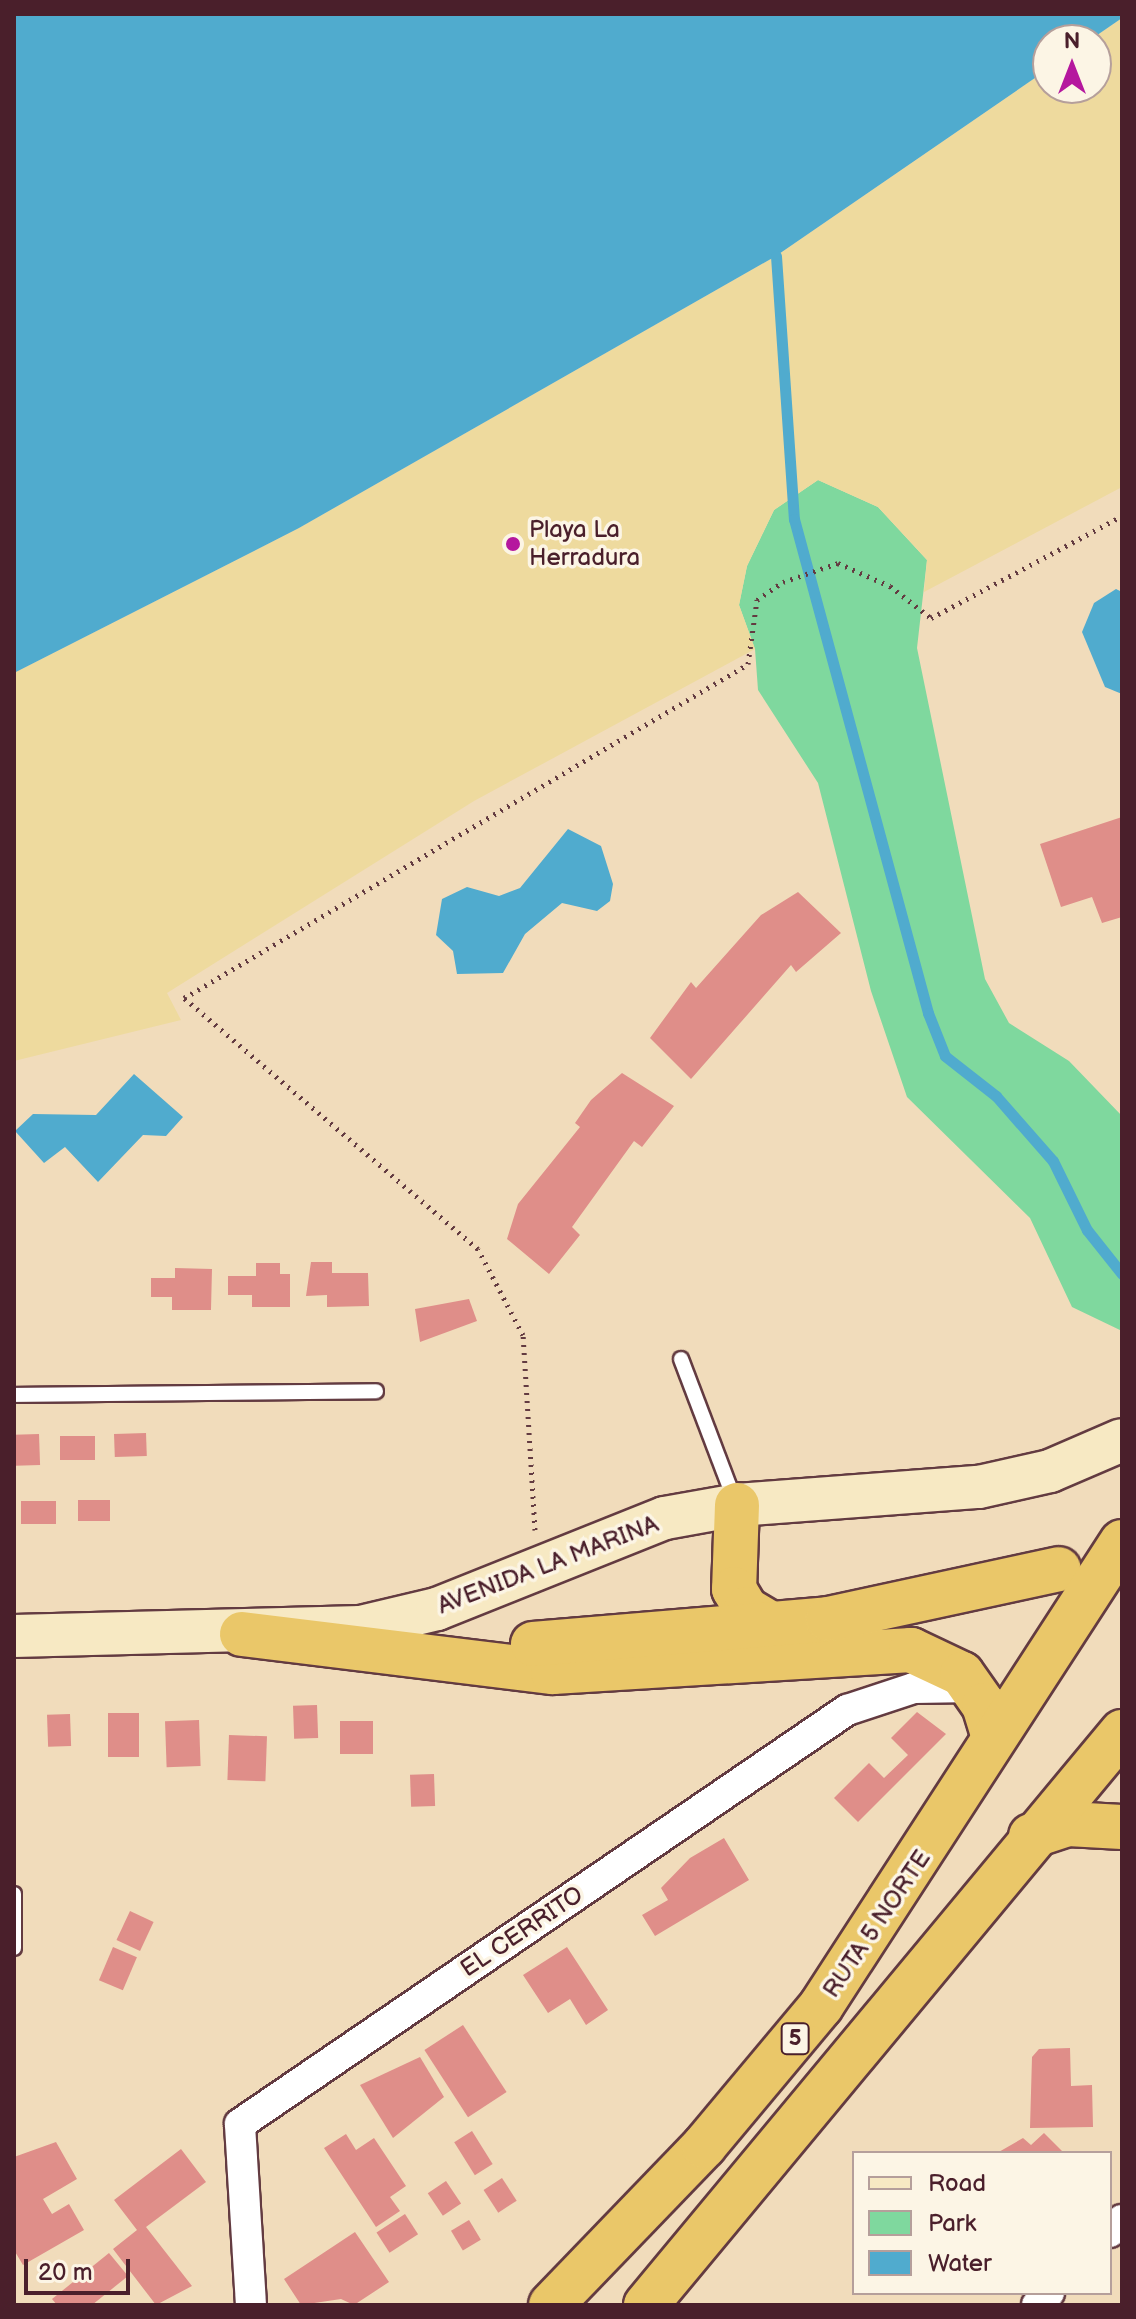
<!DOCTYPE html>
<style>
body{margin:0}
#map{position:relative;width:1136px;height:2319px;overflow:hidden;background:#f1dcbb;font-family:"Balsamiq Sans",sans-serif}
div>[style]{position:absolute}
.green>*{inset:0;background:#7fd89e}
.sand>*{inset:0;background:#eeda9e}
.water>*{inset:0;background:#50abce}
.stream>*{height:11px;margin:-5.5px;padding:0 5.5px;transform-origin:5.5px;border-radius:5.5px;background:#50abce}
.building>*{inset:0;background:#df8e89;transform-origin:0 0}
.path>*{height:5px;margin-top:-2.5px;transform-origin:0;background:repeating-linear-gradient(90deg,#633b41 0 2px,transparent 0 8px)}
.roads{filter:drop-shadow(2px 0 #633b41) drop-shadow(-2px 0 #633b41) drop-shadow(0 2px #633b41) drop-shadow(0 -2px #633b41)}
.lane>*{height:14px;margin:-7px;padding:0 7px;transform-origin:7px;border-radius:7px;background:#fff}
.street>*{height:30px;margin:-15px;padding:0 15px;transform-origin:15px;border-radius:15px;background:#fff}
.secondary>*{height:42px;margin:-21px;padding:0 21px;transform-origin:21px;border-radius:21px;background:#f7e9c3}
.highway>*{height:44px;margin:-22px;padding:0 22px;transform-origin:22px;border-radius:22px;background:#eac769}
.dots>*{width:22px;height:22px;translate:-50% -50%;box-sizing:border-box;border:4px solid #fcf5e5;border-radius:50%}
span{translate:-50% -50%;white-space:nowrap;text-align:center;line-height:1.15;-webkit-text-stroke:7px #fcf5e5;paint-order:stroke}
.shield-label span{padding:2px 6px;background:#fcf5e5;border:2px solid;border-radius:6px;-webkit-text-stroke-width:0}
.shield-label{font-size:22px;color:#4a1f2b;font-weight:700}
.poi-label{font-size:24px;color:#4a1f2b}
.left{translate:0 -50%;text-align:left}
.street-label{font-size:24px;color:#4a1f2b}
.frame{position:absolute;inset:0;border:16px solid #4a1f2b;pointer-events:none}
.legend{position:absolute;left:852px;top:2151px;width:260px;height:144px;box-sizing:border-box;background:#fcf5e5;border:2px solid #b59f9b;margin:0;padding:10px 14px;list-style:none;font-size:24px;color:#4a1f2b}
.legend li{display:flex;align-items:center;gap:16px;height:40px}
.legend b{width:40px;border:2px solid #b59f9b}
.north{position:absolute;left:1032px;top:24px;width:80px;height:80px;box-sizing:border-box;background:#fcf5e5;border:2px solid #b59f9b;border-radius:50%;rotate:0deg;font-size:22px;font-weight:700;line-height:32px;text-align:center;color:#4a1f2b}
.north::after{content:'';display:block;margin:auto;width:28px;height:36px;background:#b5179e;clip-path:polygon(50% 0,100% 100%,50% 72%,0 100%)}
.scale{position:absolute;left:24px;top:2259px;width:106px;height:36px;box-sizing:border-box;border:4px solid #4a1f2b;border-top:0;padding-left:10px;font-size:24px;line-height:28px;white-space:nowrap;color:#4a1f2b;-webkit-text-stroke:6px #fcf5e5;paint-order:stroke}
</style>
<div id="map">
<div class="green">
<div style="clip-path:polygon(818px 480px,878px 507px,927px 560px,917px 648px,985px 979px,1009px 1023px,1069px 1061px,1122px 1116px,1122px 1331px,1072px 1307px,1030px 1218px,907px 1097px,871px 991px,818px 783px,758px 690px,755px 649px,739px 605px,747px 566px,774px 510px)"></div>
</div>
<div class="sand">
<div style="clip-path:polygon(1122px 18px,1122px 487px,924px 592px,927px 560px,878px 507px,818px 480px,774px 510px,747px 566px,739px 605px,755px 649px,474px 801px,167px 993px,181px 1020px,14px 1061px,14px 673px,299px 528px,776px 256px,1048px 69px,1048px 88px,1096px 88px,1096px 40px,1090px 40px)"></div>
</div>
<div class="water">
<div style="clip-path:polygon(14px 14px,1122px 14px,1122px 18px,1090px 40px,1048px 40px,1048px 69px,776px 256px,299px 528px,14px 673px)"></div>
<div style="clip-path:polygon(1116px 589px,1122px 592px,1122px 694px,1105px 687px,1082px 632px,1094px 603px)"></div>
<div style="clip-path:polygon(568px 829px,601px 846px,613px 884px,610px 901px,597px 911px,562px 903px,525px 934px,503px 973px,457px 974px,453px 951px,436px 935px,442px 899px,467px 887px,499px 896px,520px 888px)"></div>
<div style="clip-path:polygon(134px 1074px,183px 1117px,166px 1136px,143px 1135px,98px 1182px,65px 1147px,44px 1163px,15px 1131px,33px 1114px,96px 1115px)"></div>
</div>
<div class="stream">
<div style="left:776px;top:256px;width:264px;rotate:86.1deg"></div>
<div style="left:794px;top:519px;width:512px;rotate:74.82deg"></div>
<div style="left:928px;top:1013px;width:46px;rotate:68.4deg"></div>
<div style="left:945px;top:1056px;width:65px;rotate:38.1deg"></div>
<div style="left:996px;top:1096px;width:86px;rotate:48.8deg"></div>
<div style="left:1053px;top:1161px;width:77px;rotate:63.8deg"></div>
<div style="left:1087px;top:1230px;width:56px;rotate:51.5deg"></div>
</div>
<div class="building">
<div style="clip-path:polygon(1122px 817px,1122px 917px,1102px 923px,1092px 897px,1061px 907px,1040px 844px)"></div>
<div style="clip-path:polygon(798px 892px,841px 933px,796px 972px,791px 965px,691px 1079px,650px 1038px,691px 982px,696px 988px,761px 915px)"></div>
<div style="clip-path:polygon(622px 1073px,674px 1106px,642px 1147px,634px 1141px,572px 1227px,580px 1235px,549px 1274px,507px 1239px,518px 1204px,580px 1127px,575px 1123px,591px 1100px)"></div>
<div style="clip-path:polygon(311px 1262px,332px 1262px,332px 1273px,368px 1273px,369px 1306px,327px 1307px,327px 1295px,306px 1296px)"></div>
<div style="clip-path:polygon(256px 1263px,280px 1263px,280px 1274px,290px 1274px,290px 1307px,252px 1307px,252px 1295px,228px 1295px,228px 1276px,256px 1276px)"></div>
<div style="clip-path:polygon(175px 1268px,212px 1269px,211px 1310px,172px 1310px,172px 1297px,151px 1297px,151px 1278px,175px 1278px)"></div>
<div style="clip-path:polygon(469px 1299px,477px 1321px,420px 1342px,415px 1309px)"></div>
<div style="left:146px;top:1433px;width:23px;height:32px;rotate:88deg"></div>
<div style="left:39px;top:1434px;width:31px;height:25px;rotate:88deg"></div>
<div style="left:95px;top:1436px;width:24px;height:35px;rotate:90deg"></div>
<div style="left:78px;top:1500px;width:32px;height:21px"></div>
<div style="left:21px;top:1501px;width:35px;height:23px"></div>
<div style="left:317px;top:1705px;width:33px;height:24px;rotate:88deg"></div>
<div style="clip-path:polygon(917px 1712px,946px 1734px,858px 1822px,834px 1798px,869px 1763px,884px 1778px,908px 1755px,891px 1738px)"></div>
<div style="left:108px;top:1713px;width:31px;height:44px"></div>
<div style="left:70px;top:1714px;width:32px;height:23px;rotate:88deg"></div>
<div style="left:199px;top:1720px;width:46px;height:34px;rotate:88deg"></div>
<div style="left:340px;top:1721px;width:33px;height:33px"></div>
<div style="left:229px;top:1735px;width:38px;height:45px;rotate:2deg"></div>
<div style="left:434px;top:1774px;width:32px;height:24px;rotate:88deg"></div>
<div style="clip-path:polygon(724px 1838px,749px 1880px,655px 1936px,642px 1915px,668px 1900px,661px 1888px,690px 1858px)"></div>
<div style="left:130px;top:1911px;width:26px;height:32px;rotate:25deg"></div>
<div style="left:113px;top:1947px;width:26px;height:36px;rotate:23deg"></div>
<div style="clip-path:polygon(567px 1947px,608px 2010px,586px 2025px,570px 1999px,548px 2013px,523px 1975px)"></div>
<div style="left:463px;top:2025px;width:80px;height:46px;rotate:57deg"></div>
<div style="clip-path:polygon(1070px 2048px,1071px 2086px,1092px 2085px,1093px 2127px,1030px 2128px,1032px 2057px,1039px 2049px)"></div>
<div style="clip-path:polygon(420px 2057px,444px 2097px,393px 2138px,360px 2085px)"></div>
<div style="left:472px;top:2131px;width:39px;height:21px;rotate:58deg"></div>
<div style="clip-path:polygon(1044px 2133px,1064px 2153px,997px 2153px,1023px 2138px,1031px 2145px)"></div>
<div style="clip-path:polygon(346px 2134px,356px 2150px,374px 2138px,406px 2186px,390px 2197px,400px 2211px,376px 2227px,324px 2148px)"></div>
<div style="clip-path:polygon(56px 2142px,77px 2179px,43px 2199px,52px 2214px,69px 2204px,84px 2230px,23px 2265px,14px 2250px,14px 2157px)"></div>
<div style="clip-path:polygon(181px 2149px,206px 2182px,146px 2227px,192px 2286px,156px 2305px,113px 2249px,137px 2230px,114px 2200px)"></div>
<div style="left:502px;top:2178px;width:27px;height:22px;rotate:57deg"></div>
<div style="left:446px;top:2181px;width:27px;height:22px;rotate:56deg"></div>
<div style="left:405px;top:2214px;width:24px;height:34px;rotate:57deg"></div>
<div style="left:469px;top:2220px;width:23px;height:21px;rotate:59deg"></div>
<div style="clip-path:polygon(355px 2232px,389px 2282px,354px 2305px,341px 2299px,301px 2305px,284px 2279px)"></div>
<div style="clip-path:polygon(109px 2253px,128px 2276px,92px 2305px,57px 2305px,52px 2299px)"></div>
</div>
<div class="path">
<div style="left:535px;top:1530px;width:195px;rotate:-93.5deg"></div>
<div style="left:523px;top:1335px;width:97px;rotate:-117.6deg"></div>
<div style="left:478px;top:1249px;width:387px;rotate:-139.5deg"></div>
<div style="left:184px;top:998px;width:655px;rotate:-30.63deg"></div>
<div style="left:748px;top:664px;width:65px;rotate:-82deg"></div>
<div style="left:757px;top:600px;width:32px;rotate:-35deg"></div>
<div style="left:783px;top:582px;width:58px;rotate:-19.1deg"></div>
<div style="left:838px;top:563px;width:57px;rotate:23.9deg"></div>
<div style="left:890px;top:586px;width:52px;rotate:38deg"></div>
<div style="left:931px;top:618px;width:217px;rotate:-28.1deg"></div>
</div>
<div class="roads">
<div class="lane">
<div style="left:681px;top:1359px;width:152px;rotate:69.2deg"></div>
<div style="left:14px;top:1395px;width:362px;rotate:-0.6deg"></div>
<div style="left:14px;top:1894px;width:54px;rotate:90deg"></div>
</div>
<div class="street">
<div style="left:1110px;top:2232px;width:17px;rotate:-45deg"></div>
<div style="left:251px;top:2305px;width:181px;rotate:-93.5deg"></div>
<div style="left:240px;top:2124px;width:735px;rotate:-34.3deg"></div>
<div style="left:847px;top:1710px;width:71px;rotate:-18.2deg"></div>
<div style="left:914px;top:1688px;width:59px;rotate:-1deg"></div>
<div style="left:1037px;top:2305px;width:17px;rotate:-45deg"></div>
</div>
<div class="secondary">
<div style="left:14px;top:1636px;width:347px;rotate:-1.5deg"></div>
<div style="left:361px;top:1627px;width:78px;rotate:-13.3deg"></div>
<div style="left:437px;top:1609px;width:245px;rotate:-21.8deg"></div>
<div style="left:665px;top:1518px;width:73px;rotate:-10.2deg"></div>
<div style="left:737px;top:1505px;width:243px;rotate:-4.3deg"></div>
<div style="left:979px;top:1487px;width:73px;rotate:-12.7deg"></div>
<div style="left:1050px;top:1471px;width:78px;rotate:-23.3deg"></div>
</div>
<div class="highway">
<div style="left:737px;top:1505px;width:84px;rotate:92deg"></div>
<div style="left:734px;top:1589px;width:23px;rotate:59deg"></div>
<div style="left:746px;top:1609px;width:29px;rotate:31deg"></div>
<div style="left:242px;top:1634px;width:313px;rotate:7deg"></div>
<div style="left:553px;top:1672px;width:359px;rotate:-3.5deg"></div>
<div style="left:911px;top:1650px;width:56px;rotate:25.2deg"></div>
<div style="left:962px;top:1674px;width:38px;rotate:55deg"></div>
<div style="left:984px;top:1705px;width:34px;rotate:73deg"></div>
<div style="left:533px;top:1644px;width:296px;rotate:-4.8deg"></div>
<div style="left:828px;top:1619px;width:236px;rotate:-12.2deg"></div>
<div style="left:1031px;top:1836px;width:39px;rotate:-18deg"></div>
<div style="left:1068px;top:1824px;width:54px;rotate:3.2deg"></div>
<div style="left:551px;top:2305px;width:221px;rotate:-46.1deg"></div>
<div style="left:704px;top:2146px;width:182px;rotate:-50.1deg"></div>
<div style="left:821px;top:2006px;width:553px;rotate:-57.03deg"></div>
<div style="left:646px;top:2305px;width:745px;rotate:-50.28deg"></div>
</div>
</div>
<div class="dots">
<div style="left:513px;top:544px;background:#b5179e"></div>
</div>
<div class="shield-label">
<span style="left:795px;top:2039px">5</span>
</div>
<div class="poi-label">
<span class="left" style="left:529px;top:544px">Playa La<br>Herradura</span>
</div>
<div class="street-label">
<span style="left:548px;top:1565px;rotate:-21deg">AVENIDA LA MARINA</span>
<span style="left:877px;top:1924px;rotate:-56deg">RUTA 5 NORTE</span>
<span style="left:522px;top:1932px;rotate:-34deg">EL CERRITO</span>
</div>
<div class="frame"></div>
<ul class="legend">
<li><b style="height:10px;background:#f7e9c3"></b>Road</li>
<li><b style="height:22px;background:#7fd89e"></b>Park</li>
<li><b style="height:22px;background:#50abce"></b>Water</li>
</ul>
<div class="north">N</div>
<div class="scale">20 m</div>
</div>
